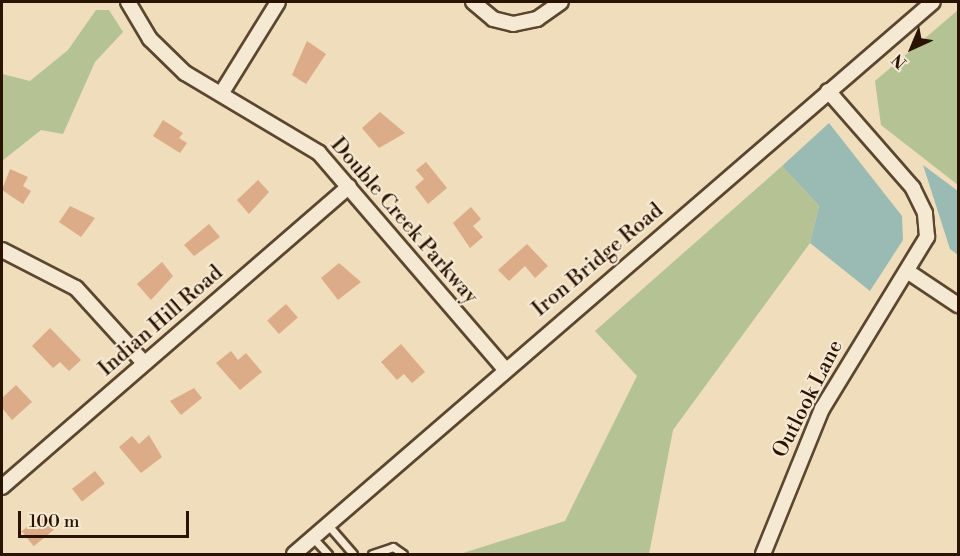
<!DOCTYPE html>
<style>
body{margin:0}
#map{position:relative;width:960px;height:556px;overflow:hidden;background:#efddbb;font-family:"Libre Bodoni",serif}
div>[style]{position:absolute}
.green>*{inset:0;background:#b4c294}
.water>*{inset:0;background:#9abbb3}
.building>*{inset:0;background:#dcab87;transform-origin:0 0}
.roads{filter:drop-shadow(2px 0 #5b462f) drop-shadow(-2px 0 #5b462f) drop-shadow(0 2px #5b462f) drop-shadow(0 -2px #5b462f)}
.service>*{height:7px;margin:-3.5px;padding:0 3.5px;transform-origin:3.5px;border-radius:3.5px;background:#f5e9d3}
.minor>*{height:14px;margin:-7px;padding:0 7px;transform-origin:7px;border-radius:7px;background:#f5e9d3}
span{translate:-50% -50%;white-space:nowrap;text-align:center;line-height:1.15;-webkit-text-stroke:4.5px #f5e9d3;paint-order:stroke}
.street-label{font-size:21px;color:#2a1300}
.frame{position:absolute;inset:0;border:3px solid #2a1300;pointer-events:none}
.north{position:absolute;left:882px;top:18px;width:60px;height:60px;-webkit-text-stroke:4px #f5e9d3;paint-order:stroke;rotate:224deg;font-size:16px;font-weight:700;line-height:24px;text-align:center;color:#2a1300}
.north::after{content:'';display:block;margin:auto;width:21px;height:27px;background:#2a1300;clip-path:polygon(50% 0,100% 100%,50% 72%,0 100%)}
.scale{position:absolute;left:18px;top:511px;width:171px;height:27px;box-sizing:border-box;border:3px solid #2a1300;border-top:0;padding-left:8px;font-size:18px;line-height:21px;white-space:nowrap;color:#2a1300;-webkit-text-stroke:4px #f5e9d3;paint-order:stroke}
</style>
<div id="map">
<div class="green">
<div style="clip-path:polygon(96px 10px,109px 10px,123px 32px,95px 62px,63px 134px,41px 130px,2px 161px,2px 74px,30px 81px,68px 50px)"></div>
<div style="clip-path:polygon(958px 10px,958px 185px,881px 125px,875px 81px)"></div>
<div style="clip-path:polygon(782px 166px,819px 206px,810px 243px,673px 430px,649px 554px,460px 554px,565px 521px,637px 376px,595px 331px)"></div>
</div>
<div class="water">
<div style="clip-path:polygon(829px 123px,902px 216px,903px 240px,870px 291px,810px 243px,819px 206px,782px 166px)"></div>
<div style="clip-path:polygon(923px 165px,958px 191px,958px 255px,950px 249px)"></div>
</div>
<div class="building">
<div style="clip-path:polygon(307px 41px,326px 54px,306px 84px,292px 75px)"></div>
<div style="clip-path:polygon(380px 112px,405px 133px,379px 148px,362px 128px)"></div>
<div style="clip-path:polygon(163px 120px,183px 133px,179px 138px,187px 143px,180px 153px,153px 136px)"></div>
<div style="clip-path:polygon(426px 162px,447px 188px,428px 204px,415px 187px,424px 179px,416px 170px)"></div>
<div style="clip-path:polygon(10px 169px,28px 177px,23px 186px,31px 191px,23px 204px,2px 190px)"></div>
<div style="clip-path:polygon(258px 180px,269px 192px,249px 214px,237px 200px)"></div>
<div style="clip-path:polygon(70px 206px,95px 218px,81px 237px,59px 222px)"></div>
<div style="clip-path:polygon(471px 207px,481px 219px,473px 226px,483px 237px,470px 248px,453px 223px)"></div>
<div style="clip-path:polygon(209px 224px,220px 237px,194px 256px,184px 245px)"></div>
<div style="clip-path:polygon(527px 244px,548px 266px,535px 278px,525px 266px,509px 281px,498px 270px)"></div>
<div style="clip-path:polygon(162px 262px,173px 276px,151px 300px,137px 284px)"></div>
<div style="clip-path:polygon(339px 263px,361px 282px,338px 300px,321px 278px)"></div>
<div style="left:286px;top:304px;width:18px;height:25px;rotate:49deg"></div>
<div style="clip-path:polygon(50px 328px,81px 360px,69px 371px,60px 362px,53px 368px,32px 346px)"></div>
<div style="clip-path:polygon(401px 344px,425px 372px,412px 383px,404px 374px,397px 380px,381px 362px)"></div>
<div style="clip-path:polygon(231px 351px,238px 360px,246px 353px,262px 372px,240px 390px,216px 363px)"></div>
<div style="clip-path:polygon(16px 385px,32px 402px,12px 420px,2px 408px,2px 398px)"></div>
<div style="clip-path:polygon(194px 388px,202px 398px,181px 415px,170px 401px)"></div>
<div style="clip-path:polygon(149px 435px,162px 457px,141px 473px,119px 447px,132px 436px,139px 444px)"></div>
<div style="left:95px;top:471px;width:16px;height:29px;rotate:52deg"></div>
<div style="left:42px;top:515px;width:19px;height:26px;rotate:51deg"></div>
</div>
<div class="roads">
<div class="service">
<div style="left:328px;top:525px;width:38px;rotate:49deg"></div>
<div style="left:313px;top:538px;width:22px;rotate:47deg"></div>
<div style="left:372px;top:554px;width:22px;rotate:-18deg"></div>
<div style="left:393px;top:547px;width:12px;rotate:35deg"></div>
</div>
<div class="minor">
<div style="left:128px;top:2px;width:43px;rotate:59.3deg"></div>
<div style="left:150px;top:39px;width:49px;rotate:44.2deg"></div>
<div style="left:185px;top:73px;width:156px;rotate:30.8deg"></div>
<div style="left:319px;top:153px;width:284px;rotate:49.3deg"></div>
<div style="left:473px;top:2px;width:26px;rotate:40deg"></div>
<div style="left:493px;top:19px;width:21px;rotate:14deg"></div>
<div style="left:513px;top:24px;width:25px;rotate:-12deg"></div>
<div style="left:537px;top:19px;width:29px;rotate:-35deg"></div>
<div style="left:221px;top:94px;width:108px;rotate:-58.2deg"></div>
<div style="left:2px;top:250px;width:83px;rotate:27.2deg"></div>
<div style="left:76px;top:288px;width:101px;rotate:47.8deg"></div>
<div style="left:910px;top:273px;width:58px;rotate:33.7deg"></div>
<div style="left:2px;top:487px;width:459px;rotate:-40.9deg"></div>
<div style="left:294px;top:554px;width:844px;rotate:-40.82deg"></div>
<div style="left:763px;top:554px;width:157px;rotate:-67.9deg"></div>
<div style="left:822px;top:409px;width:202px;rotate:-58.6deg"></div>
<div style="left:927px;top:237px;width:24px;rotate:-95deg"></div>
<div style="left:925px;top:213px;width:28px;rotate:-116deg"></div>
<div style="left:913px;top:188px;width:129px;rotate:-131.2deg"></div>
</div>
</div>
<div class="street-label">
<span style="left:404px;top:221px;rotate:49deg">Double Creek Parkway</span>
<span style="left:598px;top:260px;rotate:-40deg">Iron Bridge Road</span>
<span style="left:161px;top:321px;rotate:-41deg">Indian Hill Road</span>
<span style="left:808px;top:399px;rotate:-63deg">Outlook Lane</span>
</div>
<div class="frame"></div>
<div class="north">N</div>
<div class="scale">100 m</div>
</div>
